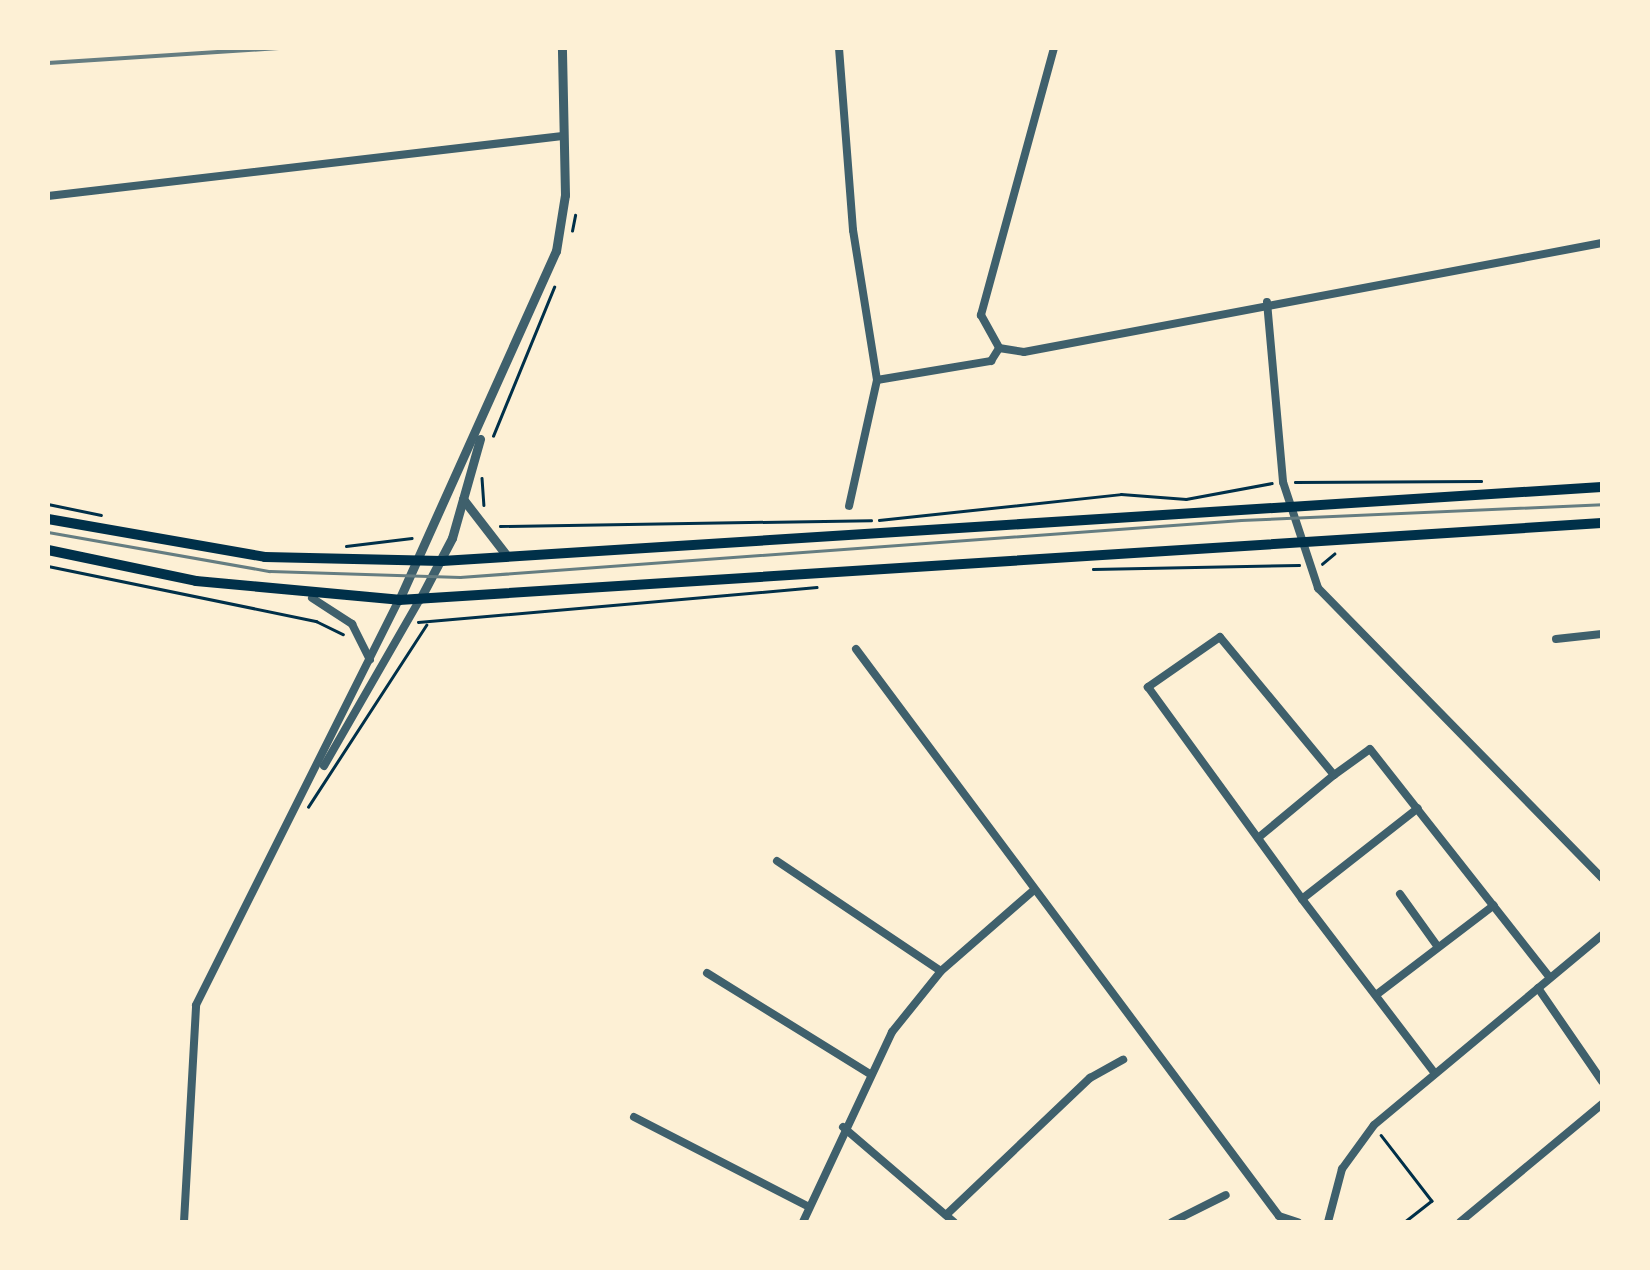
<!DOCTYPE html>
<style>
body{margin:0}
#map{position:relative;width:1650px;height:1270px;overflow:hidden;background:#fdf0d5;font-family:"Titillium Web",sans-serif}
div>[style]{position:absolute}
.path>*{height:2.5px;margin:-1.25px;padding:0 1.25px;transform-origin:1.25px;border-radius:1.25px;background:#003049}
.minor>*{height:8px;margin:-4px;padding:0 4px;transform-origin:4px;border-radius:4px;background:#3f606c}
.tertiary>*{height:9px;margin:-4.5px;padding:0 4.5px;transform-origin:4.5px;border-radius:4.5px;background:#3f606c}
.secondary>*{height:10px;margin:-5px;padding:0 5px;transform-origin:5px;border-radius:5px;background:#003049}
.tram>*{height:2.5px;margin:-1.25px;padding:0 1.25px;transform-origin:1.25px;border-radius:1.25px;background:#657d81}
.rail>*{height:4px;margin:-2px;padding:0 2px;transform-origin:2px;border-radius:2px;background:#657d81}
span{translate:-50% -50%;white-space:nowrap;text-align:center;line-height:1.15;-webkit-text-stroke:8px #fdf0d5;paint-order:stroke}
.frame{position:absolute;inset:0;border:50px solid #fdf0d5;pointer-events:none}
</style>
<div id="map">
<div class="path">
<div style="left:572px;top:231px;width:16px;rotate:-79deg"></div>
<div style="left:493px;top:436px;width:161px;rotate:-67.7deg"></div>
<div style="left:482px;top:478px;width:27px;rotate:86deg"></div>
<div style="left:1295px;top:482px;width:186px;rotate:-0.3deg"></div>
<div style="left:48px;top:504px;width:54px;rotate:11.7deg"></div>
<div style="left:879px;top:520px;width:243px;rotate:-6.1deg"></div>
<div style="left:1121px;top:494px;width:65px;rotate:4.4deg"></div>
<div style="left:1186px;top:499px;width:87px;rotate:-10.5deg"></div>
<div style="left:500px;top:526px;width:371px;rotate:-0.9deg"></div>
<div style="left:346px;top:546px;width:66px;rotate:-6.9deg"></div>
<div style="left:1322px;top:564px;width:16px;rotate:-40deg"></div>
<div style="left:48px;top:566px;width:274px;rotate:11.6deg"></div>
<div style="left:316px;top:621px;width:30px;rotate:26deg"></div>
<div style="left:1093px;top:569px;width:206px;rotate:-1.1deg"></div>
<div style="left:418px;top:622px;width:400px;rotate:-5deg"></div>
<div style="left:308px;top:807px;width:217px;rotate:-57deg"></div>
<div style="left:1381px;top:1135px;width:83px;rotate:52.3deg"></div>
<div style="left:1432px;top:1201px;width:34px;rotate:142deg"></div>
</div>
<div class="minor">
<div style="left:839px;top:48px;width:183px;rotate:85.6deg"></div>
<div style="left:853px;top:230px;width:152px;rotate:80.9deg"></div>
<div style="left:877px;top:380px;width:129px;rotate:102.5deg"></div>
<div style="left:1054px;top:48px;width:277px;rotate:105.3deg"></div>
<div style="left:981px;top:315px;width:38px;rotate:61deg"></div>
<div style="left:999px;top:348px;width:25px;rotate:9deg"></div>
<div style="left:1024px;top:352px;width:588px;rotate:-10.68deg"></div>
<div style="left:48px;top:196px;width:518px;rotate:-6.65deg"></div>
<div style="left:1267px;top:302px;width:181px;rotate:84.9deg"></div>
<div style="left:1283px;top:482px;width:112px;rotate:71.7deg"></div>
<div style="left:1318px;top:588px;width:406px;rotate:45.6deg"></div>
<div style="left:877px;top:380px;width:116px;rotate:-9.5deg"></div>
<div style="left:991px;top:361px;width:15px;rotate:-58deg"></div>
<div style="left:312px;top:598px;width:48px;rotate:33deg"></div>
<div style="left:352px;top:624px;width:40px;rotate:63.4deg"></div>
<div style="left:1556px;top:639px;width:46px;rotate:-6.2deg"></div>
<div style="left:856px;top:649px;width:707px;rotate:53.28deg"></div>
<div style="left:1279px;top:1216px;width:20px;rotate:18deg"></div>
<div style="left:324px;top:766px;width:193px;rotate:-60.1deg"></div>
<div style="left:1334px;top:775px;width:44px;rotate:-35.8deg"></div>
<div style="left:1370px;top:749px;width:291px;rotate:51.8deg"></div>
<div style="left:1258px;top:838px;width:99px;rotate:-39.7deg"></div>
<div style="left:1334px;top:775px;width:179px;rotate:-129.6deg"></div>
<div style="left:1220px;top:637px;width:88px;rotate:145.2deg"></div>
<div style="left:1148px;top:687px;width:262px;rotate:54deg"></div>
<div style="left:1302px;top:899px;width:218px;rotate:52.7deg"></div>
<div style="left:777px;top:861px;width:197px;rotate:33.9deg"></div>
<div style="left:1400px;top:894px;width:65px;rotate:54.4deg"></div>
<div style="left:1302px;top:899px;width:147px;rotate:-38.1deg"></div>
<div style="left:707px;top:973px;width:192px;rotate:31.8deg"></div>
<div style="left:1538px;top:988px;width:113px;rotate:55.5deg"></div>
<div style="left:1376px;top:995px;width:148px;rotate:-37.3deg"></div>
<div style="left:634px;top:1117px;width:197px;rotate:27.2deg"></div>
<div style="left:843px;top:1127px;width:146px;rotate:40.6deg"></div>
<div style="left:946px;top:1215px;width:199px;rotate:-43.6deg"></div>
<div style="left:1090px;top:1078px;width:38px;rotate:-29deg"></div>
<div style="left:184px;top:1222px;width:217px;rotate:-86.8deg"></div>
<div style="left:196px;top:1005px;width:453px;rotate:-63.4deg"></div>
<div style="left:803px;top:1222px;width:210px;rotate:-64.9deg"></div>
<div style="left:892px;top:1032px;width:78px;rotate:-51.2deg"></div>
<div style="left:941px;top:971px;width:123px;rotate:-41.1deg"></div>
<div style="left:1172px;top:1222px;width:60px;rotate:-26.6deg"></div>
<div style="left:1328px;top:1222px;width:55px;rotate:-75.2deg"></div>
<div style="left:1342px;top:1169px;width:54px;rotate:-54deg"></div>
<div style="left:1374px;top:1125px;width:297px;rotate:-39.8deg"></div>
<div style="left:1460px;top:1222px;width:185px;rotate:-39.7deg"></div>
</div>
<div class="tertiary">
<div style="left:463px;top:499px;width:72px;rotate:52.3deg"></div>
<div style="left:420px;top:599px;width:69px;rotate:-62.3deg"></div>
<div style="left:452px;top:538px;width:103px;rotate:-74.2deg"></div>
<div style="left:399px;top:600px;width:383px;rotate:-65.8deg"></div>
<div style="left:556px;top:251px;width:57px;rotate:-80.9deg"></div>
<div style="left:565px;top:195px;width:147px;rotate:-91.2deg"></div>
</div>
<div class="secondary">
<div style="left:48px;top:519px;width:220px;rotate:9.9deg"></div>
<div style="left:265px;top:557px;width:177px;rotate:1.3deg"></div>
<div style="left:442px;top:561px;width:1162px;rotate:-3.65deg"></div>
<div style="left:48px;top:550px;width:151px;rotate:11.8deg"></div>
<div style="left:196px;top:581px;width:204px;rotate:5.3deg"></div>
<div style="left:399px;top:600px;width:1205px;rotate:-3.66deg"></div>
</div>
<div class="tram">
<div style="left:48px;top:532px;width:225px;rotate:10deg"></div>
<div style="left:270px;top:571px;width:190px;rotate:1.8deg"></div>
<div style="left:460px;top:577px;width:783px;rotate:-4.17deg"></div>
<div style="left:1241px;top:520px;width:361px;rotate:-2.5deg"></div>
</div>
<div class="rail">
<div style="left:48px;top:63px;width:235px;rotate:-3.7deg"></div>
</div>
<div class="frame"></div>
</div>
